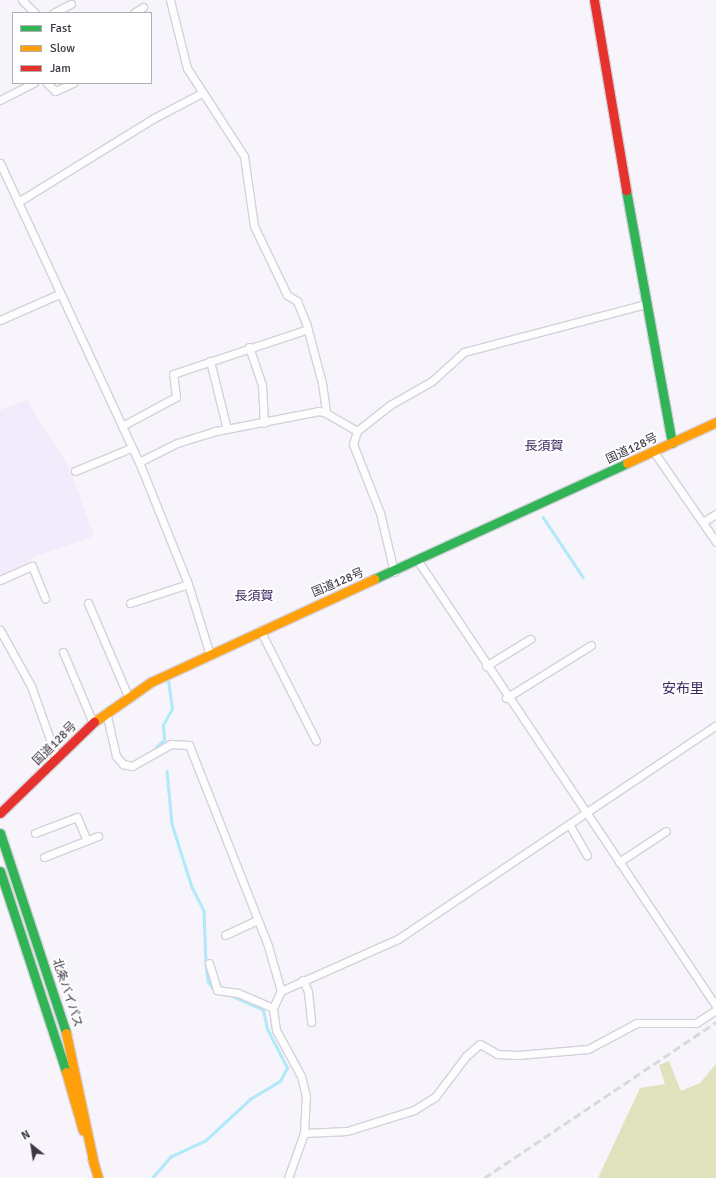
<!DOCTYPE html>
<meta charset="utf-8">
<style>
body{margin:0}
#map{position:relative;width:716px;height:1178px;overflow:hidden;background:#f7f4fb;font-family:Signika,"Noto Sans JP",sans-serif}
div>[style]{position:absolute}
.built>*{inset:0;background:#f2ebfb}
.green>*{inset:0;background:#dfe2bd}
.stream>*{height:2.5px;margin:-1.25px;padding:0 1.25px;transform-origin:1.25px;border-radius:1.25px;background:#b0eafa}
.roads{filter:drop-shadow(1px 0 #d5d1da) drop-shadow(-1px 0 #d5d1da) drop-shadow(0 1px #d5d1da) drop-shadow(0 -1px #d5d1da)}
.street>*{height:7px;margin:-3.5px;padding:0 3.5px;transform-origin:3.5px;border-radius:3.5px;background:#fefdfe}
.fast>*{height:9px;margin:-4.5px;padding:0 4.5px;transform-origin:4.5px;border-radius:4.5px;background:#30b455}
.slow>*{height:9px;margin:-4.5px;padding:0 4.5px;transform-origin:4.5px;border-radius:4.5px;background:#ff9f0a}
.jam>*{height:9px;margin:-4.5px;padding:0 4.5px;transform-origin:4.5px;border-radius:4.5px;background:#e5322d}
.rail>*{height:2.5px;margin-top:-1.25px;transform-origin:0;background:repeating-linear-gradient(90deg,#d9d9db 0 8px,transparent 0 12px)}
span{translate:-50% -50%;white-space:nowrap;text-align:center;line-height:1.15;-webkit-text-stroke:3.5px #fff;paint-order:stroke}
.street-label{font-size:12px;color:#3d3844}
.neighbourhood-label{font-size:13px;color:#3d2660}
.quarter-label{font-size:14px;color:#3d2660}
.legend{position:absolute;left:12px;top:12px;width:140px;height:72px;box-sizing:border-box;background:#fff;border:1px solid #b1afb4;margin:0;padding:5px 7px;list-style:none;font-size:12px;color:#3d3844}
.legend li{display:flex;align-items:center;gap:8px;height:20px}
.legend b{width:20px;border:1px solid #b1afb4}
.north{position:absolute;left:12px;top:1126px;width:40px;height:40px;-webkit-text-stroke:3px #fff;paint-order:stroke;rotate:330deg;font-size:11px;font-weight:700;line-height:16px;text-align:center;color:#3d3844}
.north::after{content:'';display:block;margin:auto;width:14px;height:18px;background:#3d3844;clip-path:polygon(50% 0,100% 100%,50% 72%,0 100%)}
</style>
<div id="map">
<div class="built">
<div style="clip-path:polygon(27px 400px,70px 469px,94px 536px,34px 557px,14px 573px,0 578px,0 410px)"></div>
</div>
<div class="green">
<div style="clip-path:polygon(669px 1061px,681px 1091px,700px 1083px,716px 1064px,716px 1178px,598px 1178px,640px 1088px,665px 1084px,659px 1065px)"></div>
</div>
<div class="stream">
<div style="left:543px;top:517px;width:72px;rotate:56.3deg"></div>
<div style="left:156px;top:747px;width:11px;rotate:-41deg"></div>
<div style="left:164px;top:740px;width:15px;rotate:-94deg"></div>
<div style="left:163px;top:725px;width:18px;rotate:-61deg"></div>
<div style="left:172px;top:709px;width:28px;rotate:-98deg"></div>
<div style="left:167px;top:771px;width:53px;rotate:84.6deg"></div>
<div style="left:172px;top:824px;width:66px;rotate:72.4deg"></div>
<div style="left:192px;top:887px;width:27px;rotate:63deg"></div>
<div style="left:204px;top:911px;width:53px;rotate:87.8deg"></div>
<div style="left:206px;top:964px;width:17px;rotate:83deg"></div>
<div style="left:208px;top:981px;width:11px;rotate:56deg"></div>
<div style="left:152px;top:1178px;width:28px;rotate:-49deg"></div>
<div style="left:170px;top:1157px;width:38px;rotate:-25deg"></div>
<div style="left:205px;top:1141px;width:62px;rotate:-43deg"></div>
<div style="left:250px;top:1099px;width:35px;rotate:-31deg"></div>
<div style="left:280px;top:1081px;width:15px;rotate:-62deg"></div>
<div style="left:287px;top:1068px;width:44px;rotate:-117.1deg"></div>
<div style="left:267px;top:1029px;width:19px;rotate:-102deg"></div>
<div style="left:263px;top:1010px;width:36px;rotate:-156deg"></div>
</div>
<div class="roads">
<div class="street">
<div style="left:22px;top:0;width:18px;rotate:45deg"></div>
<div style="left:170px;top:0;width:70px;rotate:76deg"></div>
<div style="left:187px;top:68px;width:105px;rotate:57.1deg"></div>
<div style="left:244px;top:156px;width:71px;rotate:81.9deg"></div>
<div style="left:254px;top:226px;width:76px;rotate:64.4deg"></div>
<div style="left:287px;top:295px;width:12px;rotate:31deg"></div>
<div style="left:297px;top:301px;width:24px;rotate:68deg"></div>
<div style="left:306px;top:323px;width:62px;rotate:75.1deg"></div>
<div style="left:322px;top:383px;width:30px;rotate:82deg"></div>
<div style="left:326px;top:413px;width:36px;rotate:30deg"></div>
<div style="left:53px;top:13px;width:20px;rotate:-27deg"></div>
<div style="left:134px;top:13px;width:11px;rotate:-34deg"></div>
<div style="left:47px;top:83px;width:11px;rotate:45deg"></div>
<div style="left:55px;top:91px;width:20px;rotate:-24deg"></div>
<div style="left:0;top:100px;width:38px;rotate:-27deg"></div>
<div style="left:0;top:163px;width:330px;rotate:65.1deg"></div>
<div style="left:139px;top:462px;width:131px;rotate:68.1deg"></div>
<div style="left:188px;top:584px;width:71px;rotate:72.8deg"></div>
<div style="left:18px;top:202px;width:160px;rotate:-31.7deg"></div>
<div style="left:154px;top:118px;width:54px;rotate:-27.5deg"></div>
<div style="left:0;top:320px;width:64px;rotate:-23.8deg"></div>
<div style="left:249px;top:347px;width:40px;rotate:71.1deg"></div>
<div style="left:262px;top:385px;width:38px;rotate:87deg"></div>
<div style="left:210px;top:361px;width:70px;rotate:76deg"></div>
<div style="left:122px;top:426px;width:61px;rotate:-28.2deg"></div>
<div style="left:176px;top:397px;width:23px;rotate:-97deg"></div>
<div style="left:173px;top:374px;width:142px;rotate:-18.4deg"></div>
<div style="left:654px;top:452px;width:109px;rotate:55.4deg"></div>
<div style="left:139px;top:462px;width:42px;rotate:-26.6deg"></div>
<div style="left:177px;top:443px;width:41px;rotate:-17.1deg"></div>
<div style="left:216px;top:431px;width:105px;rotate:-11deg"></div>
<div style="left:319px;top:411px;width:7px;rotate:16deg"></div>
<div style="left:75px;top:471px;width:61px;rotate:-22.3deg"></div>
<div style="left:703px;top:522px;width:15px;rotate:-32deg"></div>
<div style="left:418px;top:561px;width:536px;rotate:56.19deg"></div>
<div style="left:394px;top:572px;width:61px;rotate:-103.3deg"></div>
<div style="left:380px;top:513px;width:74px;rotate:-111.4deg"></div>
<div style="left:353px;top:444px;width:14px;rotate:-73deg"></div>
<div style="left:357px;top:431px;width:42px;rotate:-38.2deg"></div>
<div style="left:390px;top:405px;width:48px;rotate:-29.7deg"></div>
<div style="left:432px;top:381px;width:43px;rotate:-42.2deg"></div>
<div style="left:464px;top:352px;width:188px;rotate:-14.8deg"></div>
<div style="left:0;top:580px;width:35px;rotate:-24deg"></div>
<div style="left:32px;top:566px;width:35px;rotate:68deg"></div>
<div style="left:88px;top:603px;width:101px;rotate:66.7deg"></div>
<div style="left:130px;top:603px;width:61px;rotate:-18.1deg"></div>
<div style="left:0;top:630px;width:64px;rotate:61deg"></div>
<div style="left:31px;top:686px;width:77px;rotate:70.4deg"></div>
<div style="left:260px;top:630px;width:124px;rotate:63.2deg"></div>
<div style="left:63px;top:652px;width:77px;rotate:67.1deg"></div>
<div style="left:486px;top:666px;width:52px;rotate:-31.5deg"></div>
<div style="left:506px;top:698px;width:100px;rotate:-31.9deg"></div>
<div style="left:106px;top:712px;width:45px;rotate:77.2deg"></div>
<div style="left:116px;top:756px;width:11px;rotate:49deg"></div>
<div style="left:123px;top:764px;width:9px;rotate:13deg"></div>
<div style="left:132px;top:766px;width:45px;rotate:-29.4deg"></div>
<div style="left:171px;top:744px;width:18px;rotate:3deg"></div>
<div style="left:189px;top:745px;width:216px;rotate:68.5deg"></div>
<div style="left:268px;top:946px;width:47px;rotate:73.9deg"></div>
<div style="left:569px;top:824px;width:36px;rotate:60deg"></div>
<div style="left:35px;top:833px;width:45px;rotate:-20.9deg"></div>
<div style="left:77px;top:817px;width:25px;rotate:67deg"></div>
<div style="left:44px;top:857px;width:58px;rotate:-21.3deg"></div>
<div style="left:619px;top:862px;width:56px;rotate:-33.4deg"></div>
<div style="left:225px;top:935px;width:35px;rotate:-25deg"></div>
<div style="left:209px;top:963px;width:28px;rotate:73deg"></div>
<div style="left:217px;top:990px;width:21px;rotate:8deg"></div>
<div style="left:238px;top:993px;width:38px;rotate:23deg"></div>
<div style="left:303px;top:980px;width:13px;rotate:67deg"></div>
<div style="left:308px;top:992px;width:30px;rotate:84deg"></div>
<div style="left:304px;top:1133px;width:43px;rotate:-2.7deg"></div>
<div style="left:347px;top:1131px;width:70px;rotate:-17.4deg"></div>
<div style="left:414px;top:1110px;width:25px;rotate:-32deg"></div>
<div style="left:435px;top:1097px;width:51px;rotate:-52.9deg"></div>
<div style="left:466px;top:1056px;width:18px;rotate:-41deg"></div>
<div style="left:480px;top:1044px;width:20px;rotate:30deg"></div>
<div style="left:497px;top:1054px;width:21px;rotate:3deg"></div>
<div style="left:518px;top:1055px;width:70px;rotate:-4.9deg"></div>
<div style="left:588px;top:1049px;width:55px;rotate:-28deg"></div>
<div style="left:637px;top:1023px;width:59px"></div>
<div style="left:696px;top:1023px;width:24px;rotate:-33deg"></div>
<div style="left:288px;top:1178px;width:48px;rotate:-70.4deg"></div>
<div style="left:304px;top:1133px;width:37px;rotate:-87deg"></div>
<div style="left:306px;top:1096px;width:21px;rotate:-104deg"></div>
<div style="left:301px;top:1076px;width:52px;rotate:-118.5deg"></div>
<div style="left:276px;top:1030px;width:22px;rotate:-98deg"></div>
<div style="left:273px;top:1008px;width:19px;rotate:-65deg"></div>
<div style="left:281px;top:991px;width:128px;rotate:-24deg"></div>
<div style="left:398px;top:939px;width:383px;rotate:-33.9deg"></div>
</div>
<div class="fast">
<div style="left:626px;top:190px;width:257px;rotate:79.7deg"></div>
<div style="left:374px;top:579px;width:278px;rotate:-24.6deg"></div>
<div style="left:0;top:833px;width:211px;rotate:71.7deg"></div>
<div style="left:0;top:871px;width:212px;rotate:71.8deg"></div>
</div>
<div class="slow">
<div style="left:627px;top:463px;width:98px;rotate:-24.7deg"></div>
<div style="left:94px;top:722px;width:70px;rotate:-35.1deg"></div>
<div style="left:151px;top:682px;width:246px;rotate:-24.8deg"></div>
<div style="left:66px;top:1033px;width:135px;rotate:78deg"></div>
<div style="left:66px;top:1072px;width:61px;rotate:73.9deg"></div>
<div style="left:92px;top:1158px;width:21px;rotate:73deg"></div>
</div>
<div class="jam">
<div style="left:594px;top:0;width:193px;rotate:80.4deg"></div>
<div style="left:0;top:813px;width:131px;rotate:-44.1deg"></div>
</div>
</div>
<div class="rail">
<div style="left:484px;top:1178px;width:280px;rotate:-33.9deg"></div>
</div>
<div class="street-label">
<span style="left:632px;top:449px;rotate:-25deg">国道128号</span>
<span style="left:338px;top:583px;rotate:-23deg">国道128号</span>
<span style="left:55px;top:744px;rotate:-45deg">国道128号</span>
<span style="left:67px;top:993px;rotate:72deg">北条バイパス</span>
</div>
<div class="neighbourhood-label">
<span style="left:544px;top:446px">長須賀</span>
<span style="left:254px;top:596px">長須賀</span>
</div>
<div class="quarter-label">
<span style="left:683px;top:689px">安布里</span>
</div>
<ul class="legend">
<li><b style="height:5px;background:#30b455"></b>Fast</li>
<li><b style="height:5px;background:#ff9f0a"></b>Slow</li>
<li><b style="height:5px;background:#e5322d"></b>Jam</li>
</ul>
<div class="north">N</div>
</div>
